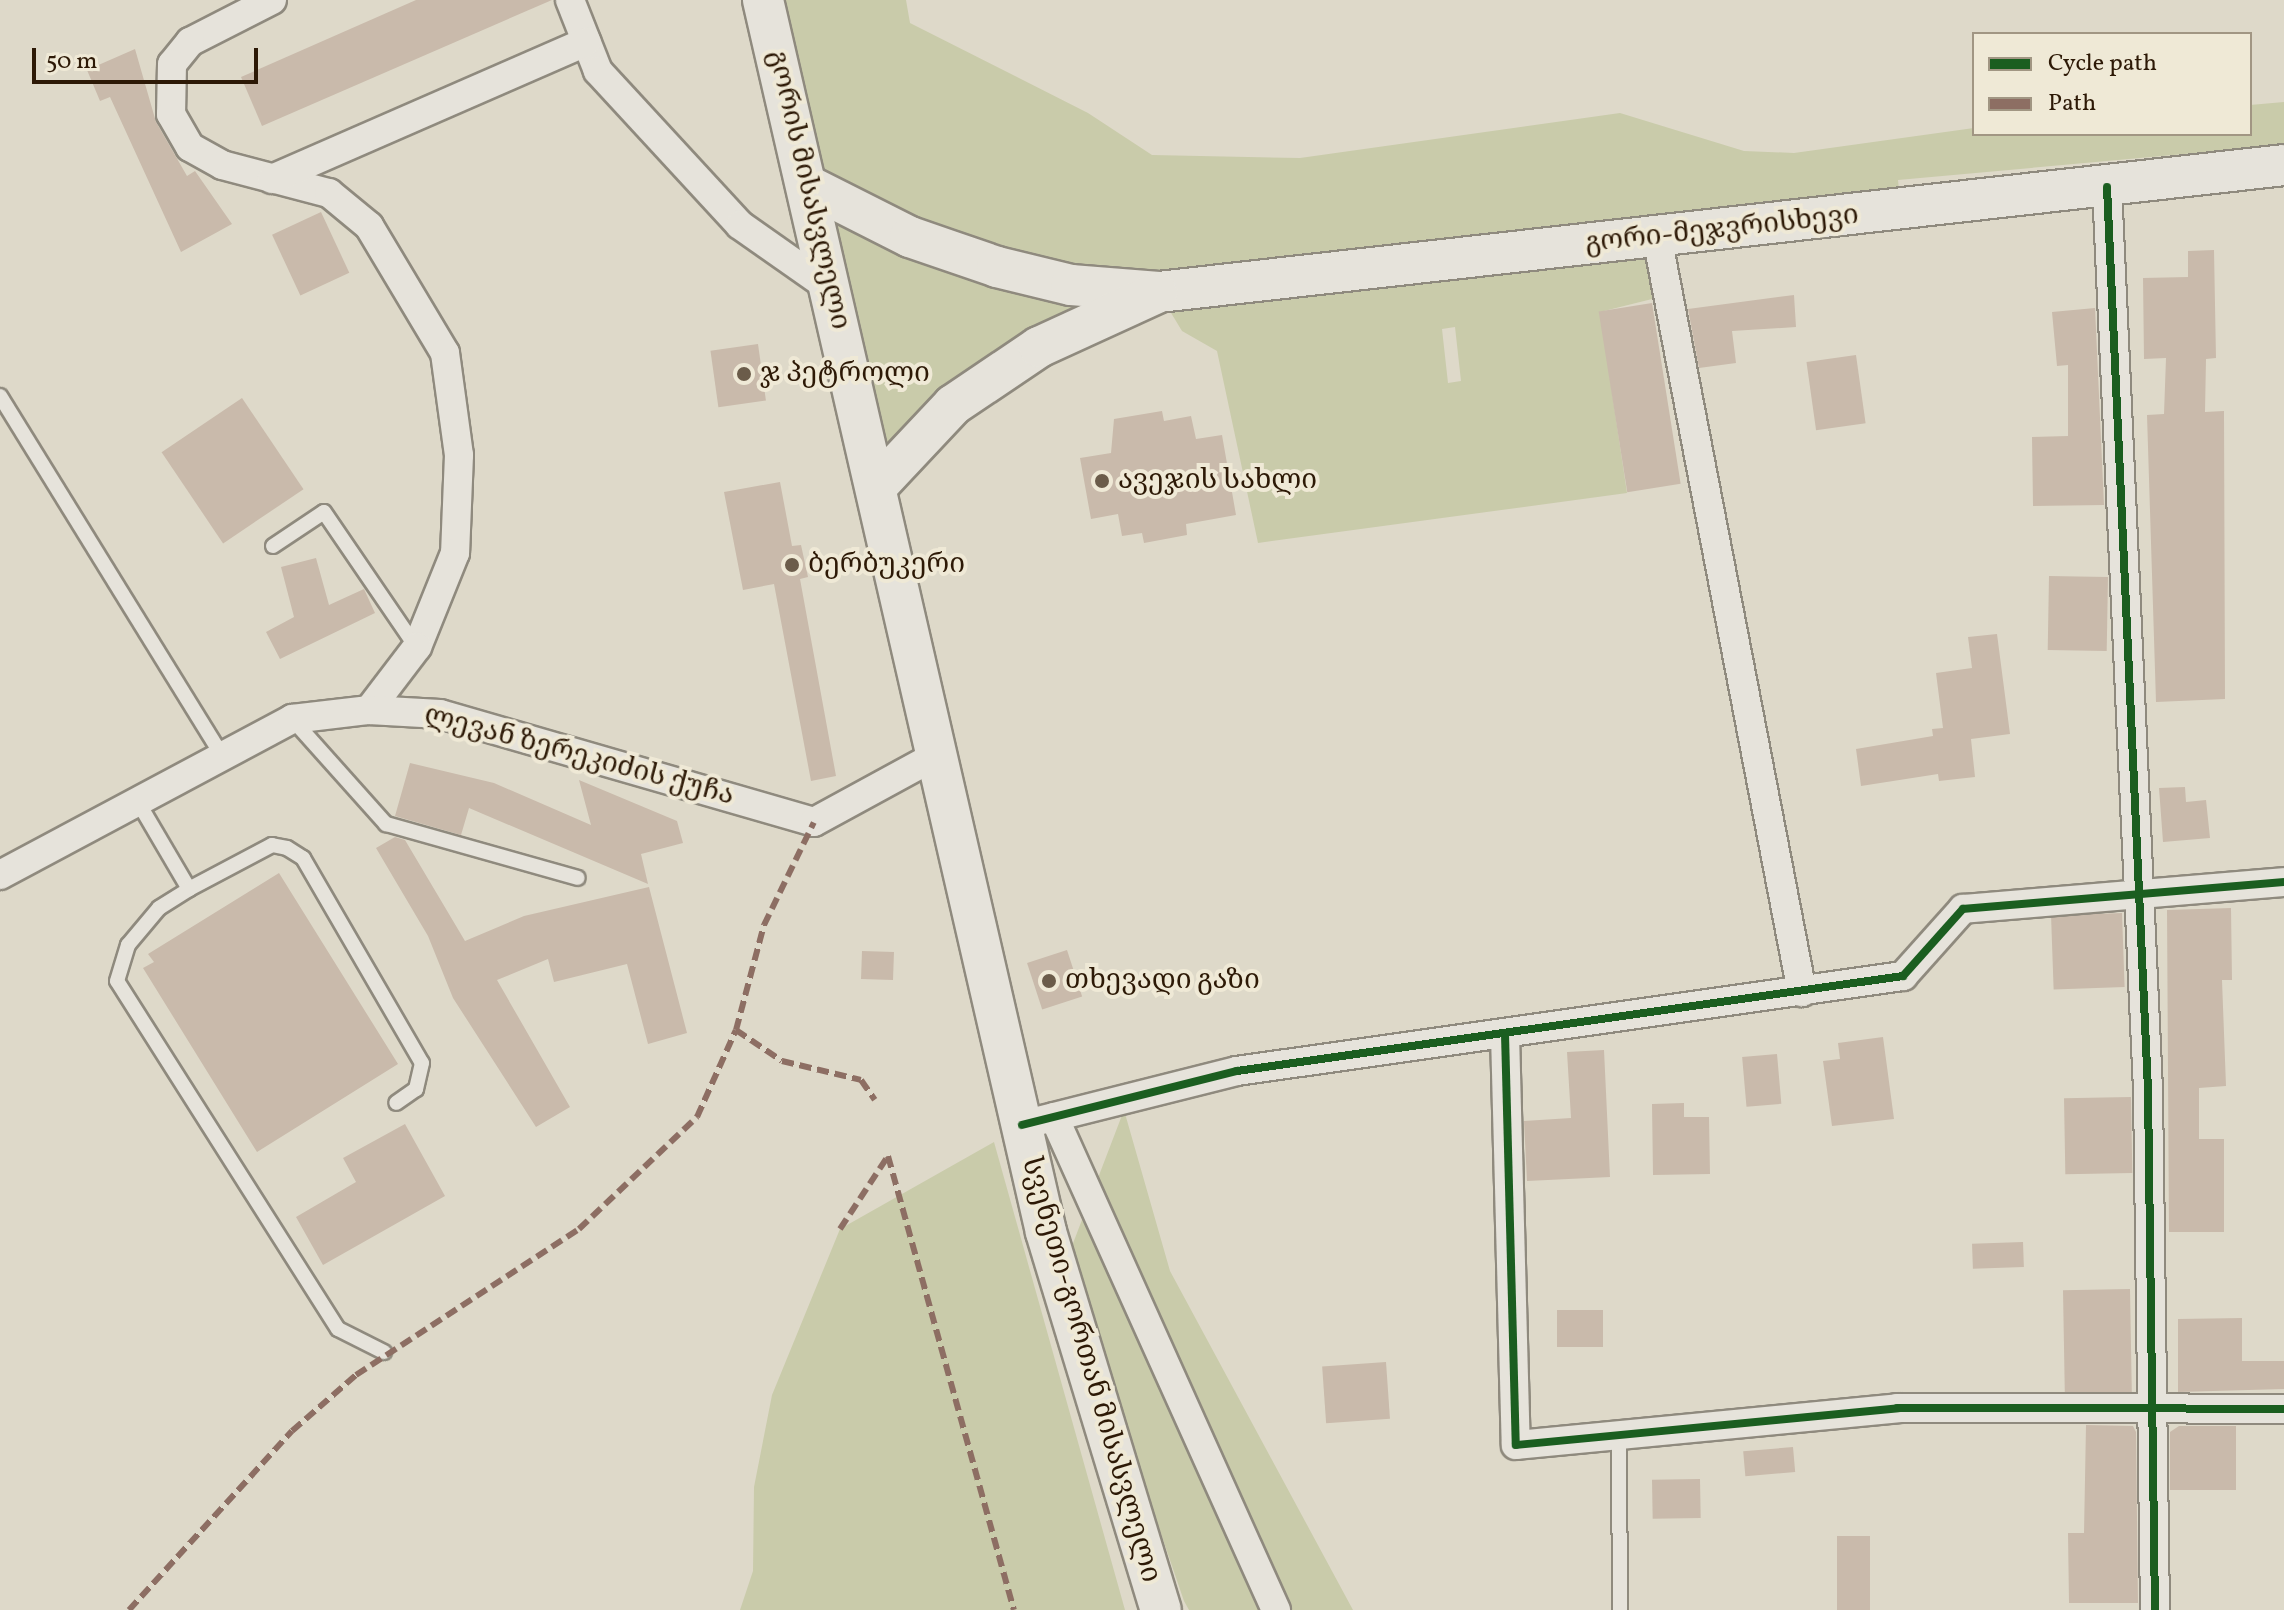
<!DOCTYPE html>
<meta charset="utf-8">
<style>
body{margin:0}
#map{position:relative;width:2284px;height:1610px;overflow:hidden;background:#ded9c9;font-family:Vollkorn,"Noto Serif Georgian",serif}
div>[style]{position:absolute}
.green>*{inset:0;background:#c9cbaa}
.building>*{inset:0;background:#c9baab;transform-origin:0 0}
.roads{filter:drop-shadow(2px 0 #8f8a7e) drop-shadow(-2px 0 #8f8a7e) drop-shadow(0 2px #8f8a7e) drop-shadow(0 -2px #8f8a7e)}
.service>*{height:14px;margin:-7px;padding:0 7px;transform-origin:7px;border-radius:7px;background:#e6e3db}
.minor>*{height:28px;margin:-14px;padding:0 14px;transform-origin:14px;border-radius:14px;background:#e6e3db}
.secondary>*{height:40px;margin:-20px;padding:0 20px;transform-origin:20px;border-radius:20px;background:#e6e3db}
.quiet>*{height:6px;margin-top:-3px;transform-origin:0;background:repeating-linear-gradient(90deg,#8d6e63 0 12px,transparent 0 18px)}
.cycleway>*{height:8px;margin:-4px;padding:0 4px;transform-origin:4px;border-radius:4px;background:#1b5e20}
.dots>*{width:22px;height:22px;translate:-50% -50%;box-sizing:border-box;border:4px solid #efe9d6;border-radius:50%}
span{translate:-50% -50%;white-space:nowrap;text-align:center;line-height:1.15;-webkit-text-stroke:8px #efe9d6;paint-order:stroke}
.street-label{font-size:28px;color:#2d1906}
.poi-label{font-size:28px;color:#2d1906}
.left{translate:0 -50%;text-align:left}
.legend{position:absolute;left:1972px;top:32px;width:280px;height:104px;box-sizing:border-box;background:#efe9d6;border:2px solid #a19683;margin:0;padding:10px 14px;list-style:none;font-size:24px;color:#2d1906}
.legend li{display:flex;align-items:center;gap:16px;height:40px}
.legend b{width:40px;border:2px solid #a19683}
.scale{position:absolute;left:32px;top:48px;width:226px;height:36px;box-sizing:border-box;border:4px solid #2d1906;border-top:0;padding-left:10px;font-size:24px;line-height:28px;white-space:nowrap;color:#2d1906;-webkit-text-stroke:6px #efe9d6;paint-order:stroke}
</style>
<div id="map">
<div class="green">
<div style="clip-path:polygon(evenodd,763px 0,906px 0,910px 23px,1088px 113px,1152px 155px,1300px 158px,1620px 113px,1744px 151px,1794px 153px,1974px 128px,1974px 134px,2250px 134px,2250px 105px,2284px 102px,2284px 145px,1898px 180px,1901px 210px,1657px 237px,1668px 295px,1600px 312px,1627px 493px,1258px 543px,1217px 351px,1182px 331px,1159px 293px,1039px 347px,877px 486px,763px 0,1455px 327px,1461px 381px,1448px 383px,1442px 329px,1455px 327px)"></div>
<div style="clip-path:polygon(1124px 1110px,1170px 1271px,1353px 1610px,1189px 1610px,1184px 1601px,1067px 1259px)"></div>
<div style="clip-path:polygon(994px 1142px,1125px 1610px,740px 1610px,753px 1571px,754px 1487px,772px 1395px,840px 1229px)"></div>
</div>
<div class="building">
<div style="clip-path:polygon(416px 0,552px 0,262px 126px,241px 77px)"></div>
<div style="clip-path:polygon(135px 49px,156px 122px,187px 176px,195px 171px,232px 224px,181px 252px,110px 97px,100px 101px,87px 70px)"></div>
<div style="left:321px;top:212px;width:67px;height:54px;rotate:65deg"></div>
<div style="clip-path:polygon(2214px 250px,2216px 358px,2206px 359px,2205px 412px,2224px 411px,2225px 699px,2156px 702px,2147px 415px,2164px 414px,2166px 358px,2144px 359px,2143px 278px,2188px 277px,2188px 251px)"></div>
<div style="clip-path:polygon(1794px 295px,1796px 327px,1732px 331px,1736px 363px,1699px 368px,1688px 309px)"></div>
<div style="left:1652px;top:303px;width:183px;height:54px;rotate:81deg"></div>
<div style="clip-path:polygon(2095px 308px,2104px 505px,2033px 506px,2032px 437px,2068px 436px,2068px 365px,2057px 366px,2052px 312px)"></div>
<div style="left:758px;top:344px;width:57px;height:48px;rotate:82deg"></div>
<div style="left:1856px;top:355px;width:69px;height:50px;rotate:82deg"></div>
<div style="left:242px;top:398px;width:110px;height:97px;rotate:56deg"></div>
<div style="clip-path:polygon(1162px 411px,1164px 421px,1191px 416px,1196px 439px,1222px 435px,1236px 515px,1186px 524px,1187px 535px,1144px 543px,1142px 533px,1122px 536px,1118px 514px,1091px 519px,1080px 458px,1111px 453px,1114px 419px)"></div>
<div style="clip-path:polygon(780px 482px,792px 546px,801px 545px,808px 577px,800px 579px,836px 776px,811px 781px,774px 584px,743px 590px,724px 492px)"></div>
<div style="clip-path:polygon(316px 558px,329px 605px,364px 589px,375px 613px,280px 659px,266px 632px,294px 617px,281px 567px)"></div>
<div style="left:2049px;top:576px;width:59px;height:74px;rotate:1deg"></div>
<div style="clip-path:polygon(1997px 634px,2010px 734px,1971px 739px,1975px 777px,1939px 781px,1938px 774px,1861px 786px,1856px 749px,1933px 736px,1932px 729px,1943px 728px,1936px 673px,1972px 668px,1968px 637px)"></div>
<div style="clip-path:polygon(410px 763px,494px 783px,591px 825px,579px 780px,677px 821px,683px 843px,641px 854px,648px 884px,469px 808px,461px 835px,395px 816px)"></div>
<div style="clip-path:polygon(2185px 787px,2186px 802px,2206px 800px,2210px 838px,2163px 842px,2159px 788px)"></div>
<div style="clip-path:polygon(395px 837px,405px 840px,465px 941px,524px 916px,649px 887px,687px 1033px,648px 1044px,627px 964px,554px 982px,548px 959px,497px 980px,570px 1107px,536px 1127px,453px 998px,428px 936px,376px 848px)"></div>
<div style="clip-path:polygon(279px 873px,398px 1064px,257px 1152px,143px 968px,154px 962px,148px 954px)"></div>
<div style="clip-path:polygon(2231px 908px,2232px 980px,2222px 980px,2226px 1086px,2199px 1088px,2199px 1139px,2224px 1139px,2224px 1232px,2169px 1232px,2167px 910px)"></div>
<div style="left:2122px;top:913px;width:74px;height:71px;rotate:88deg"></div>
<div style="left:1067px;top:950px;width:49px;height:42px;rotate:72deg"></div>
<div style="left:862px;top:951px;width:32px;height:28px;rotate:2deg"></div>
<div style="clip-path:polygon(1883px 1037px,1894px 1119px,1832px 1126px,1823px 1061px,1840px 1059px,1838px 1043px)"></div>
<div style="clip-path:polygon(1604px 1050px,1610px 1177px,1527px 1181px,1524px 1121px,1571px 1118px,1567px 1052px)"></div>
<div style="left:1777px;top:1054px;width:50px;height:35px;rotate:85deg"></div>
<div style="left:2131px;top:1097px;width:76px;height:67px;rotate:89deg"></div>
<div style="clip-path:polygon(1684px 1103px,1684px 1117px,1709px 1117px,1710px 1174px,1653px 1175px,1652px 1104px)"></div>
<div style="clip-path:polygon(405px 1124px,445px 1196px,323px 1265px,296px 1217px,356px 1182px,343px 1158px)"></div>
<div style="left:2023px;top:1242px;width:25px;height:51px;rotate:88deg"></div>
<div style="left:2130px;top:1289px;width:103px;height:67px;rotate:89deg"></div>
<div style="left:1557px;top:1310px;width:46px;height:37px"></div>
<div style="clip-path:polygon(2242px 1318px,2242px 1361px,2284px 1361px,2284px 1389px,2178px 1392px,2178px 1319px)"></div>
<div style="left:1386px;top:1362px;width:57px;height:64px;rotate:86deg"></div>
<div style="clip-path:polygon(2086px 1425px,2133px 1426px,2136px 1432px,2138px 1603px,2069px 1603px,2068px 1533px,2084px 1533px)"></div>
<div style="clip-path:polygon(2179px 1426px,2236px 1426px,2236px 1490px,2170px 1490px,2170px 1432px)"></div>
<div style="left:1793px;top:1447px;width:25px;height:50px;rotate:85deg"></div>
<div style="left:1700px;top:1479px;width:39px;height:48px;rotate:89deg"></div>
<div style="left:1837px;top:1536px;width:33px;height:74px"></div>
</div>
<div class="roads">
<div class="service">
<div style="left:0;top:396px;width:423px;rotate:58.3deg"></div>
<div style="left:273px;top:546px;width:61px;rotate:-33.7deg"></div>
<div style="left:324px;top:512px;width:163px;rotate:55.7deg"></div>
<div style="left:293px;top:720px;width:140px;rotate:48.2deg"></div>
<div style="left:386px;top:824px;width:199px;rotate:15.7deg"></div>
<div style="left:138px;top:802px;width:101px;rotate:59.6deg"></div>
<div style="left:384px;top:1352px;width:51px;rotate:-153.4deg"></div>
<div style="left:338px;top:1329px;width:412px;rotate:-122.4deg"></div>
<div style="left:117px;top:981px;width:38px;rotate:-73deg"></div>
<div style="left:128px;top:945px;width:48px;rotate:-50deg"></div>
<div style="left:159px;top:908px;width:36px;rotate:-32deg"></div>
<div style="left:189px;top:889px;width:94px;rotate:-27.9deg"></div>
<div style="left:272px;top:845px;width:15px;rotate:11deg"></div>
<div style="left:287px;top:848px;width:19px;rotate:32deg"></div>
<div style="left:303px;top:858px;width:237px;rotate:59.9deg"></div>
<div style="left:422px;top:1063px;width:27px;rotate:103deg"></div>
<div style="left:416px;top:1089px;width:24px;rotate:145deg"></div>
<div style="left:1619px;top:1435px;width:175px;rotate:89.7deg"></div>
</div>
<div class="minor">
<div style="left:272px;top:0;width:92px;rotate:152.9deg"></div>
<div style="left:190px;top:42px;width:28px;rotate:129deg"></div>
<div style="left:172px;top:64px;width:50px;rotate:91.1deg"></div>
<div style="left:171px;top:114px;width:38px;rotate:60deg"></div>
<div style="left:190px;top:147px;width:37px;rotate:29deg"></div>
<div style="left:222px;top:165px;width:111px;rotate:14.7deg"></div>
<div style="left:329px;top:193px;width:52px;rotate:39.5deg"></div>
<div style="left:369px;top:226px;width:148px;rotate:59.1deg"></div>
<div style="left:445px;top:353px;width:103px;rotate:82.2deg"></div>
<div style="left:459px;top:455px;width:98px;rotate:92.3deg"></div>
<div style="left:455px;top:553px;width:101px;rotate:112deg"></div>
<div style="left:417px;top:647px;width:79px;rotate:127.3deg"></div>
<div style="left:570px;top:0;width:76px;rotate:68.5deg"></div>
<div style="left:598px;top:71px;width:209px;rotate:47.3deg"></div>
<div style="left:740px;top:225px;width:111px;rotate:35.1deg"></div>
<div style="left:272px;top:179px;width:343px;rotate:-23.6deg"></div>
<div style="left:2107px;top:187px;width:905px;rotate:87.4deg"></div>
<div style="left:2148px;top:1091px;width:519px;rotate:89.23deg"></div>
<div style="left:1657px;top:237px;width:769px;rotate:79.13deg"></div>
<div style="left:0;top:875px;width:331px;rotate:-28.1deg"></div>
<div style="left:292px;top:719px;width:78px;rotate:-6.7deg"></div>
<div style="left:369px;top:710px;width:71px;rotate:3.2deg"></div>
<div style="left:440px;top:714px;width:389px;rotate:16.1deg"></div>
<div style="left:814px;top:822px;width:140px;rotate:-28.6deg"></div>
<div style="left:1505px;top:1034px;width:411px;rotate:88.5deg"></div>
<div style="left:1516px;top:1445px;width:383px;rotate:-5.5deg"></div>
<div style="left:1897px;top:1408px;width:387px;rotate:0.1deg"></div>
<div style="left:1054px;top:1117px;width:541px;rotate:65.76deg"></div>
<div style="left:1022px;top:1125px;width:222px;rotate:-14.1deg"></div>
<div style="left:1237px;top:1071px;width:673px;rotate:-8.12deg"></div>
<div style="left:1903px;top:976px;width:90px;rotate:-48.2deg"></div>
<div style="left:1963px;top:909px;width:322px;rotate:-4.8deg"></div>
</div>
<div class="secondary">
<div style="left:763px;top:0;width:1264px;rotate:77.06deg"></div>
<div style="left:1046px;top:1232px;width:395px;rotate:73.1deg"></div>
<div style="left:807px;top:185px;width:115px;rotate:26.8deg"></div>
<div style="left:910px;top:237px;width:92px;rotate:19deg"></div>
<div style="left:997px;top:267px;width:76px;rotate:13.7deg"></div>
<div style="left:1071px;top:285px;width:88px;rotate:4.5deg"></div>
<div style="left:1159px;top:292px;width:1132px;rotate:-6.44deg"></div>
<div style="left:877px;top:486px;width:111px;rotate:-46.8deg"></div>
<div style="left:953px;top:405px;width:104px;rotate:-34deg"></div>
<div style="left:1039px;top:347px;width:130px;rotate:-24.6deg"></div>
</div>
</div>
<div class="quiet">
<div style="left:736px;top:1030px;width:55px;rotate:34deg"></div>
<div style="left:782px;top:1061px;width:81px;rotate:13.5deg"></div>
<div style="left:861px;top:1080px;width:24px;rotate:55deg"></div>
<div style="left:840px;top:1229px;width:87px;rotate:-56.7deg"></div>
<div style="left:888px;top:1156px;width:471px;rotate:74.5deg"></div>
<div style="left:129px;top:1610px;width:242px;rotate:-47.7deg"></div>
<div style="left:292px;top:1431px;width:85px;rotate:-41.2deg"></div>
<div style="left:356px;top:1375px;width:267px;rotate:-33.2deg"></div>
<div style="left:579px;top:1229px;width:163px;rotate:-43.5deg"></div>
<div style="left:697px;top:1117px;width:95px;rotate:-65.9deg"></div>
<div style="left:736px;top:1030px;width:109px;rotate:-75.1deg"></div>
<div style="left:764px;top:925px;width:114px;rotate:-64.1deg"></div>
</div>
<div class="cycleway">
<div style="left:2107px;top:187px;width:905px;rotate:87.4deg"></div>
<div style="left:2148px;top:1091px;width:519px;rotate:89.23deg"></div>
<div style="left:1505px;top:1034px;width:411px;rotate:88.5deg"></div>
<div style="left:1516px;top:1445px;width:383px;rotate:-5.5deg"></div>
<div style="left:1897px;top:1408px;width:387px;rotate:0.1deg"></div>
<div style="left:1022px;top:1125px;width:222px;rotate:-14.1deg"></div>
<div style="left:1237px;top:1071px;width:673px;rotate:-8.12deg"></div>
<div style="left:1903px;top:976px;width:90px;rotate:-48.2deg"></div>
<div style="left:1963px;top:909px;width:322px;rotate:-4.8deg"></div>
</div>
<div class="dots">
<div style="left:744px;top:374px;background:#6b5c4a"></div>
<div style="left:1102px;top:481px;background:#6b5c4a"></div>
<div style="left:792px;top:565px;background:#6b5c4a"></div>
<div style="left:1049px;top:981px;background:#6b5c4a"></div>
</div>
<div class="street-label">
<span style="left:808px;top:190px;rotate:77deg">გორის მისასვლელი</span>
<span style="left:1722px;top:230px;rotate:-6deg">გორი-მეჯვრისხევი</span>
<span style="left:579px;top:756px;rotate:15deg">ლევან ზერეკიძის ქუჩა</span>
<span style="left:1090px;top:1370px;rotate:74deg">სვენეთი-გორთან მისასვლელი</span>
</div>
<div class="poi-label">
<span class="left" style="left:760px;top:374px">ჯ პეტროლი</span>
<span class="left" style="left:1118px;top:481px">ავეჯის სახლი</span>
<span class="left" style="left:808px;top:565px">ბერბუკერი</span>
<span class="left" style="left:1065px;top:981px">თხევადი გაზი</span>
</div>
<ul class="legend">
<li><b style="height:10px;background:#1b5e20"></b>Cycle path</li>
<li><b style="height:10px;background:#8d6e63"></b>Path</li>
</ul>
<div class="scale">50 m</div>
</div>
